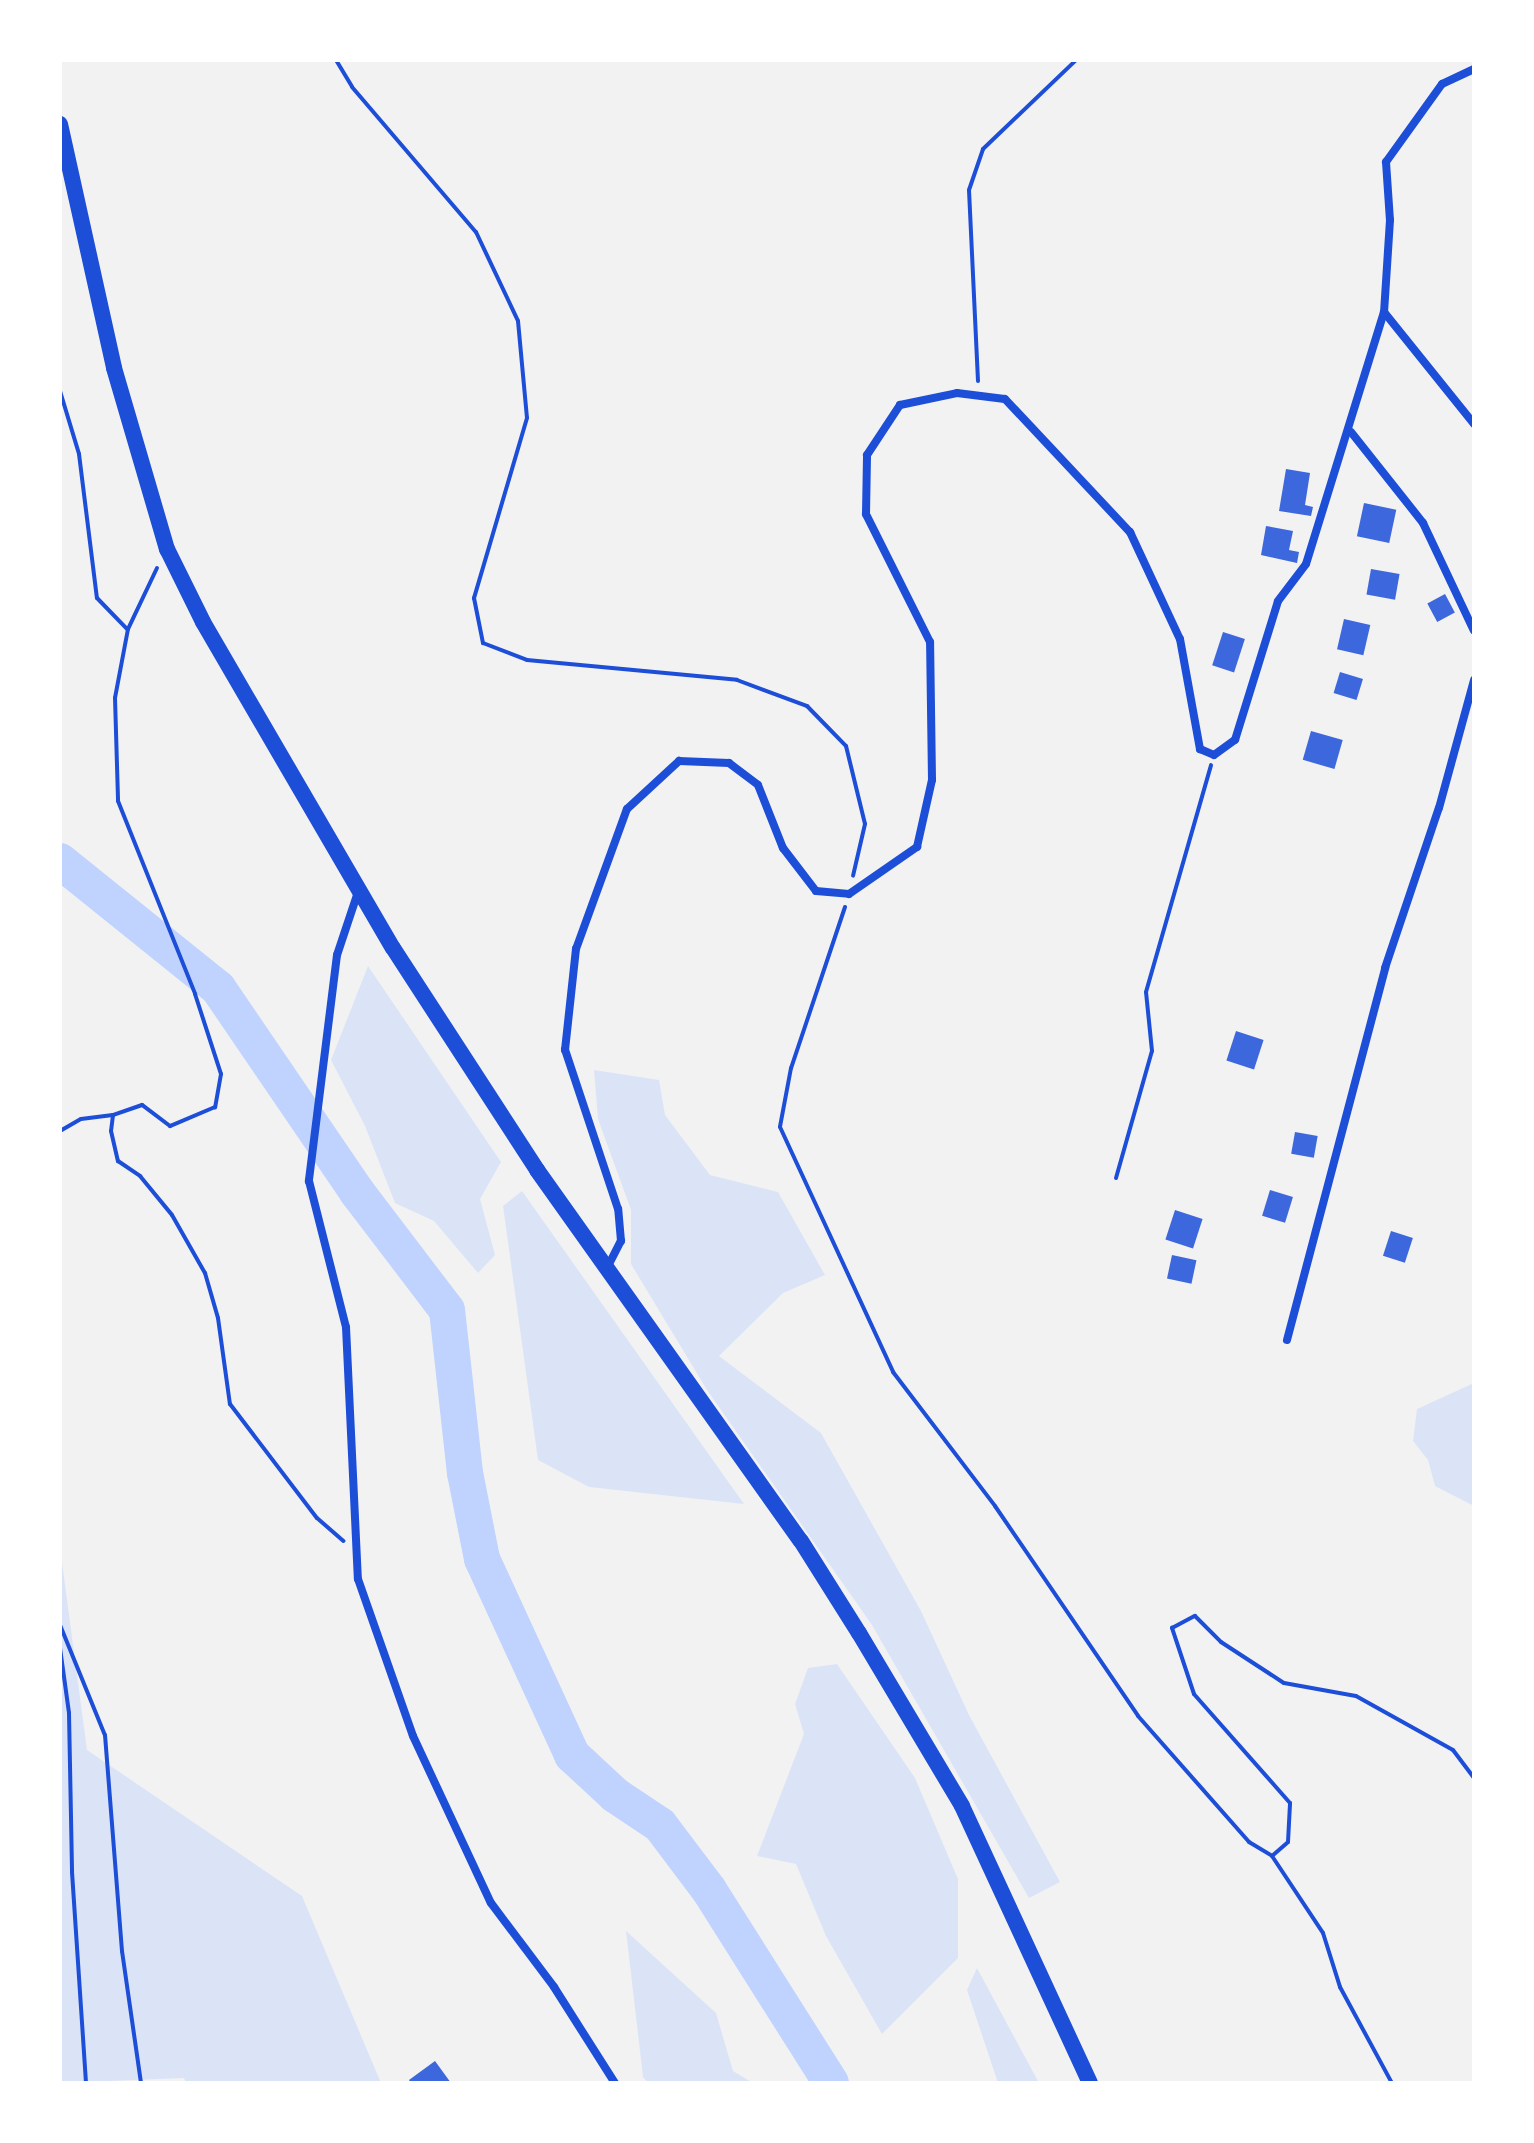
<!DOCTYPE html>
<style>
body{margin:0}
#map{position:relative;width:1534px;height:2143px;overflow:hidden;background:#f2f2f2;font-family:Manrope,sans-serif}
div>[style]{position:absolute}
.green>*{inset:0;background:#dbe4f7}
.river>*{height:36px;margin:-18px;padding:0 18px;transform-origin:18px;border-radius:18px;background:#bfd3fe}
.building>*{inset:0;background:#3d67dc;transform-origin:0 0}
.path>*{height:4px;margin:-2px;padding:0 2px;transform-origin:2px;border-radius:2px;background:#1d4ed8}
.minor>*{height:8px;margin:-4px;padding:0 4px;transform-origin:4px;border-radius:4px;background:#1d4ed8}
.secondary>*{height:16px;margin:-8px;padding:0 8px;transform-origin:8px;border-radius:8px;background:#1d4ed8}
span{translate:-50% -50%;white-space:nowrap;text-align:center;line-height:1.15;-webkit-text-stroke:6px #fff;paint-order:stroke}
.frame{position:absolute;inset:0;border:62px solid #fff;pointer-events:none}
</style>
<div id="map">
<div class="green">
<div style="clip-path:polygon(368px 966px,501px 1162px,480px 1199px,495px 1255px,478px 1273px,434px 1221px,395px 1203px,365px 1126px,331px 1060px)"></div>
<div style="clip-path:polygon(594px 1070px,659px 1080px,665px 1115px,710px 1175px,778px 1192px,825px 1275px,783px 1293px,719px 1356px,821px 1433px,921px 1611px,969px 1715px,1060px 1882px,1029px 1898px,872px 1625px,707px 1390px,631px 1264px,631px 1210px,598px 1119px)"></div>
<div style="clip-path:polygon(522px 1191px,744px 1504px,589px 1487px,538px 1460px,503px 1206px)"></div>
<div style="clip-path:polygon(1474px 1383px,1474px 1506px,1435px 1486px,1428px 1460px,1413px 1441px,1417px 1409px)"></div>
<div style="clip-path:polygon(60px 1547px,87px 1750px,302px 1896px,381px 2083px,186px 2083px,184px 2078px,60px 2083px)"></div>
<div style="clip-path:polygon(837px 1664px,915px 1778px,958px 1879px,958px 1958px,882px 2034px,826px 1936px,796px 1864px,757px 1856px,804px 1734px,795px 1704px,808px 1668px)"></div>
<div style="clip-path:polygon(626px 1931px,716px 2013px,733px 2071px,753px 2083px,648px 2083px,643px 2077px)"></div>
<div style="clip-path:polygon(977px 1968px,1039px 2083px,998px 2083px,967px 1990px)"></div>
</div>
<div class="river">
<div style="left:60px;top:861px;width:203px;rotate:38.8deg"></div>
<div style="left:218px;top:988px;width:247px;rotate:55.7deg"></div>
<div style="left:357px;top:1192px;width:148px;rotate:52.7deg"></div>
<div style="left:447px;top:1310px;width:164px;rotate:83.7deg"></div>
<div style="left:465px;top:1473px;width:88px;rotate:78.8deg"></div>
<div style="left:482px;top:1559px;width:216px;rotate:65.3deg"></div>
<div style="left:572px;top:1755px;width:59px;rotate:42.9deg"></div>
<div style="left:615px;top:1795px;width:54px;rotate:33.7deg"></div>
<div style="left:660px;top:1825px;width:81px;rotate:53deg"></div>
<div style="left:709px;top:1890px;width:228px;rotate:57.7deg"></div>
</div>
<div class="building">
<div style="clip-path:polygon(1286px 469px,1310px 473px,1305px 505px,1313px 507px,1311px 516px,1279px 511px)"></div>
<div style="left:1364px;top:503px;width:33px;height:34px;rotate:12deg"></div>
<div style="clip-path:polygon(1266px 526px,1293px 531px,1289px 550px,1299px 552px,1297px 563px,1261px 555px)"></div>
<div style="left:1371px;top:569px;width:29px;height:26px;rotate:10deg"></div>
<div style="left:1445px;top:594px;width:21px;height:20px;rotate:62deg"></div>
<div style="left:1344px;top:619px;width:27px;height:31px;rotate:13deg"></div>
<div style="left:1223px;top:632px;width:23px;height:35px;rotate:18deg"></div>
<div style="left:1340px;top:672px;width:24px;height:22px;rotate:17deg"></div>
<div style="left:1311px;top:731px;width:33px;height:30px;rotate:16deg"></div>
<div style="left:1236px;top:1031px;width:29px;height:31px;rotate:18deg"></div>
<div style="left:1295px;top:1132px;width:23px;height:22px;rotate:10deg"></div>
<div style="left:1270px;top:1190px;width:24px;height:27px;rotate:17deg"></div>
<div style="left:1175px;top:1210px;width:29px;height:31px;rotate:18deg"></div>
<div style="left:1391px;top:1231px;width:23px;height:26px;rotate:18deg"></div>
<div style="left:1172px;top:1255px;width:25px;height:24px;rotate:12deg"></div>
<div style="clip-path:polygon(435px 2061px,451px 2083px,411px 2083px,409px 2080px)"></div>
</div>
<div class="path">
<div style="left:336px;top:60px;width:31px;rotate:59deg"></div>
<div style="left:352px;top:87px;width:191px;rotate:49.5deg"></div>
<div style="left:476px;top:232px;width:98px;rotate:64.7deg"></div>
<div style="left:518px;top:321px;width:97px;rotate:84.7deg"></div>
<div style="left:527px;top:418px;width:188px;rotate:106.4deg"></div>
<div style="left:474px;top:598px;width:46px;rotate:78.7deg"></div>
<div style="left:483px;top:643px;width:47px;rotate:21.1deg"></div>
<div style="left:527px;top:660px;width:211px;rotate:5.4deg"></div>
<div style="left:737px;top:680px;width:75px;rotate:20.4deg"></div>
<div style="left:807px;top:706px;width:56px;rotate:45.7deg"></div>
<div style="left:846px;top:746px;width:80px;rotate:76.3deg"></div>
<div style="left:865px;top:824px;width:53px;rotate:103deg"></div>
<div style="left:978px;top:381px;width:191px;rotate:-92.7deg"></div>
<div style="left:969px;top:190px;width:43px;rotate:-71.1deg"></div>
<div style="left:983px;top:149px;width:129px;rotate:-43.7deg"></div>
<div style="left:60px;top:391px;width:66px;rotate:73.2deg"></div>
<div style="left:79px;top:454px;width:145px;rotate:82.9deg"></div>
<div style="left:97px;top:598px;width:43px;rotate:45.9deg"></div>
<div style="left:157px;top:568px;width:68px;rotate:115.4deg"></div>
<div style="left:128px;top:629px;width:70px;rotate:100.7deg"></div>
<div style="left:115px;top:698px;width:103px;rotate:88.3deg"></div>
<div style="left:118px;top:801px;width:208px;rotate:68.2deg"></div>
<div style="left:195px;top:994px;width:84px;rotate:72deg"></div>
<div style="left:221px;top:1074px;width:34px;rotate:100deg"></div>
<div style="left:215px;top:1107px;width:49px;rotate:157.1deg"></div>
<div style="left:170px;top:1126px;width:35px;rotate:-143deg"></div>
<div style="left:142px;top:1105px;width:31px;rotate:161deg"></div>
<div style="left:113px;top:1115px;width:16px;rotate:97deg"></div>
<div style="left:111px;top:1131px;width:31px;rotate:77deg"></div>
<div style="left:118px;top:1161px;width:27px;rotate:34deg"></div>
<div style="left:140px;top:1176px;width:50px;rotate:50.6deg"></div>
<div style="left:172px;top:1215px;width:67px;rotate:60.4deg"></div>
<div style="left:205px;top:1273px;width:47px;rotate:73.9deg"></div>
<div style="left:218px;top:1318px;width:87px;rotate:82.1deg"></div>
<div style="left:230px;top:1404px;width:143px;rotate:52.7deg"></div>
<div style="left:317px;top:1518px;width:35px;rotate:41deg"></div>
<div style="left:845px;top:907px;width:170px;rotate:108.5deg"></div>
<div style="left:791px;top:1068px;width:60px;rotate:100.6deg"></div>
<div style="left:780px;top:1127px;width:270px;rotate:65.2deg"></div>
<div style="left:893px;top:1372px;width:168px;rotate:52.7deg"></div>
<div style="left:995px;top:1506px;width:254px;rotate:55.7deg"></div>
<div style="left:1138px;top:1716px;width:168px;rotate:48.6deg"></div>
<div style="left:1249px;top:1842px;width:27px;rotate:31deg"></div>
<div style="left:1272px;top:1856px;width:21px;rotate:-41deg"></div>
<div style="left:1288px;top:1842px;width:39px;rotate:-87deg"></div>
<div style="left:1290px;top:1803px;width:145px;rotate:-131.4deg"></div>
<div style="left:1194px;top:1694px;width:70px;rotate:-108.4deg"></div>
<div style="left:1172px;top:1628px;width:26px;rotate:-28deg"></div>
<div style="left:1195px;top:1616px;width:37px;rotate:45deg"></div>
<div style="left:1221px;top:1642px;width:75px;rotate:33.1deg"></div>
<div style="left:1284px;top:1683px;width:73px;rotate:10.2deg"></div>
<div style="left:1356px;top:1696px;width:111px;rotate:29.1deg"></div>
<div style="left:1453px;top:1750px;width:35px;rotate:53deg"></div>
<div style="left:60px;top:1131px;width:24px;rotate:-30deg"></div>
<div style="left:81px;top:1119px;width:32px;rotate:-7deg"></div>
<div style="left:1116px;top:1178px;width:132px;rotate:-74.2deg"></div>
<div style="left:1152px;top:1051px;width:59px;rotate:-95.8deg"></div>
<div style="left:1146px;top:992px;width:236px;rotate:-74deg"></div>
<div style="left:60px;top:1625px;width:119px;rotate:67.8deg"></div>
<div style="left:105px;top:1735px;width:217px;rotate:85.5deg"></div>
<div style="left:122px;top:1951px;width:133px;rotate:81.8deg"></div>
<div style="left:60px;top:1648px;width:66px;rotate:82.1deg"></div>
<div style="left:69px;top:1713px;width:159px;rotate:88.9deg"></div>
<div style="left:72px;top:1872px;width:211px;rotate:86.2deg"></div>
<div style="left:1272px;top:1856px;width:92px;rotate:56.5deg"></div>
<div style="left:1323px;top:1933px;width:57px;rotate:72.5deg"></div>
<div style="left:1340px;top:1987px;width:109px;rotate:61.6deg"></div>
</div>
<div class="minor">
<div style="left:1474px;top:69px;width:35px;rotate:155deg"></div>
<div style="left:1442px;top:84px;width:96px;rotate:125.7deg"></div>
<div style="left:1386px;top:162px;width:58px;rotate:86.1deg"></div>
<div style="left:1390px;top:220px;width:92px;rotate:93.7deg"></div>
<div style="left:1384px;top:312px;width:144px;rotate:51.2deg"></div>
<div style="left:1351px;top:432px;width:116px;rotate:51.6deg"></div>
<div style="left:1423px;top:523px;width:119px;rotate:64.7deg"></div>
<div style="left:358px;top:892px;width:66px;rotate:108.4deg"></div>
<div style="left:337px;top:955px;width:228px;rotate:97.1deg"></div>
<div style="left:309px;top:1181px;width:151px;rotate:75.8deg"></div>
<div style="left:346px;top:1327px;width:252px;rotate:87.3deg"></div>
<div style="left:358px;top:1579px;width:166px;rotate:70.7deg"></div>
<div style="left:413px;top:1736px;width:184px;rotate:65deg"></div>
<div style="left:491px;top:1903px;width:105px;rotate:53.1deg"></div>
<div style="left:554px;top:1987px;width:114px;rotate:57.6deg"></div>
<div style="left:606px;top:1270px;width:33px;rotate:-63deg"></div>
<div style="left:621px;top:1241px;width:32px;rotate:-95deg"></div>
<div style="left:618px;top:1209px;width:168px;rotate:-108.4deg"></div>
<div style="left:565px;top:1050px;width:102px;rotate:-83.8deg"></div>
<div style="left:576px;top:949px;width:149px;rotate:-70deg"></div>
<div style="left:627px;top:809px;width:71px;rotate:-42.7deg"></div>
<div style="left:679px;top:761px;width:50px;rotate:2.3deg"></div>
<div style="left:729px;top:763px;width:36px;rotate:37deg"></div>
<div style="left:758px;top:785px;width:68px;rotate:68.4deg"></div>
<div style="left:783px;top:848px;width:54px;rotate:52.5deg"></div>
<div style="left:816px;top:891px;width:33px;rotate:5deg"></div>
<div style="left:849px;top:894px;width:83px;rotate:-34.7deg"></div>
<div style="left:917px;top:847px;width:69px;rotate:-77.4deg"></div>
<div style="left:932px;top:780px;width:138px;rotate:-90.8deg"></div>
<div style="left:930px;top:642px;width:143px;rotate:-116.6deg"></div>
<div style="left:866px;top:514px;width:59px;rotate:-89deg"></div>
<div style="left:867px;top:455px;width:60px;rotate:-56.6deg"></div>
<div style="left:900px;top:405px;width:58px;rotate:-11.9deg"></div>
<div style="left:957px;top:393px;width:48px;rotate:7.1deg"></div>
<div style="left:1005px;top:399px;width:183px;rotate:46.8deg"></div>
<div style="left:1130px;top:532px;width:118px;rotate:65deg"></div>
<div style="left:1180px;top:639px;width:112px;rotate:79.7deg"></div>
<div style="left:1200px;top:749px;width:15px;rotate:23deg"></div>
<div style="left:1214px;top:755px;width:26px;rotate:-36deg"></div>
<div style="left:1235px;top:740px;width:145px;rotate:-72.8deg"></div>
<div style="left:1278px;top:601px;width:46px;rotate:-52.9deg"></div>
<div style="left:1306px;top:564px;width:264px;rotate:-72.8deg"></div>
<div style="left:1287px;top:1340px;width:385px;rotate:-75.2deg"></div>
<div style="left:1385px;top:968px;width:169px;rotate:-71.4deg"></div>
<div style="left:1439px;top:808px;width:133px;rotate:-74.7deg"></div>
</div>
<div class="secondary">
<div style="left:60px;top:124px;width:250px;rotate:77.5deg"></div>
<div style="left:114px;top:368px;width:189px;rotate:73.7deg"></div>
<div style="left:167px;top:549px;width:81px;rotate:63.7deg"></div>
<div style="left:203px;top:622px;width:377px;rotate:59.8deg"></div>
<div style="left:393px;top:948px;width:265px;rotate:57deg"></div>
<div style="left:537px;top:1170px;width:455px;rotate:54.6deg"></div>
<div style="left:801px;top:1541px;width:109px;rotate:57.8deg"></div>
<div style="left:859px;top:1633px;width:201px;rotate:59.2deg"></div>
<div style="left:962px;top:1806px;width:305px;rotate:65.2deg"></div>
</div>
<div class="frame"></div>
</div>
